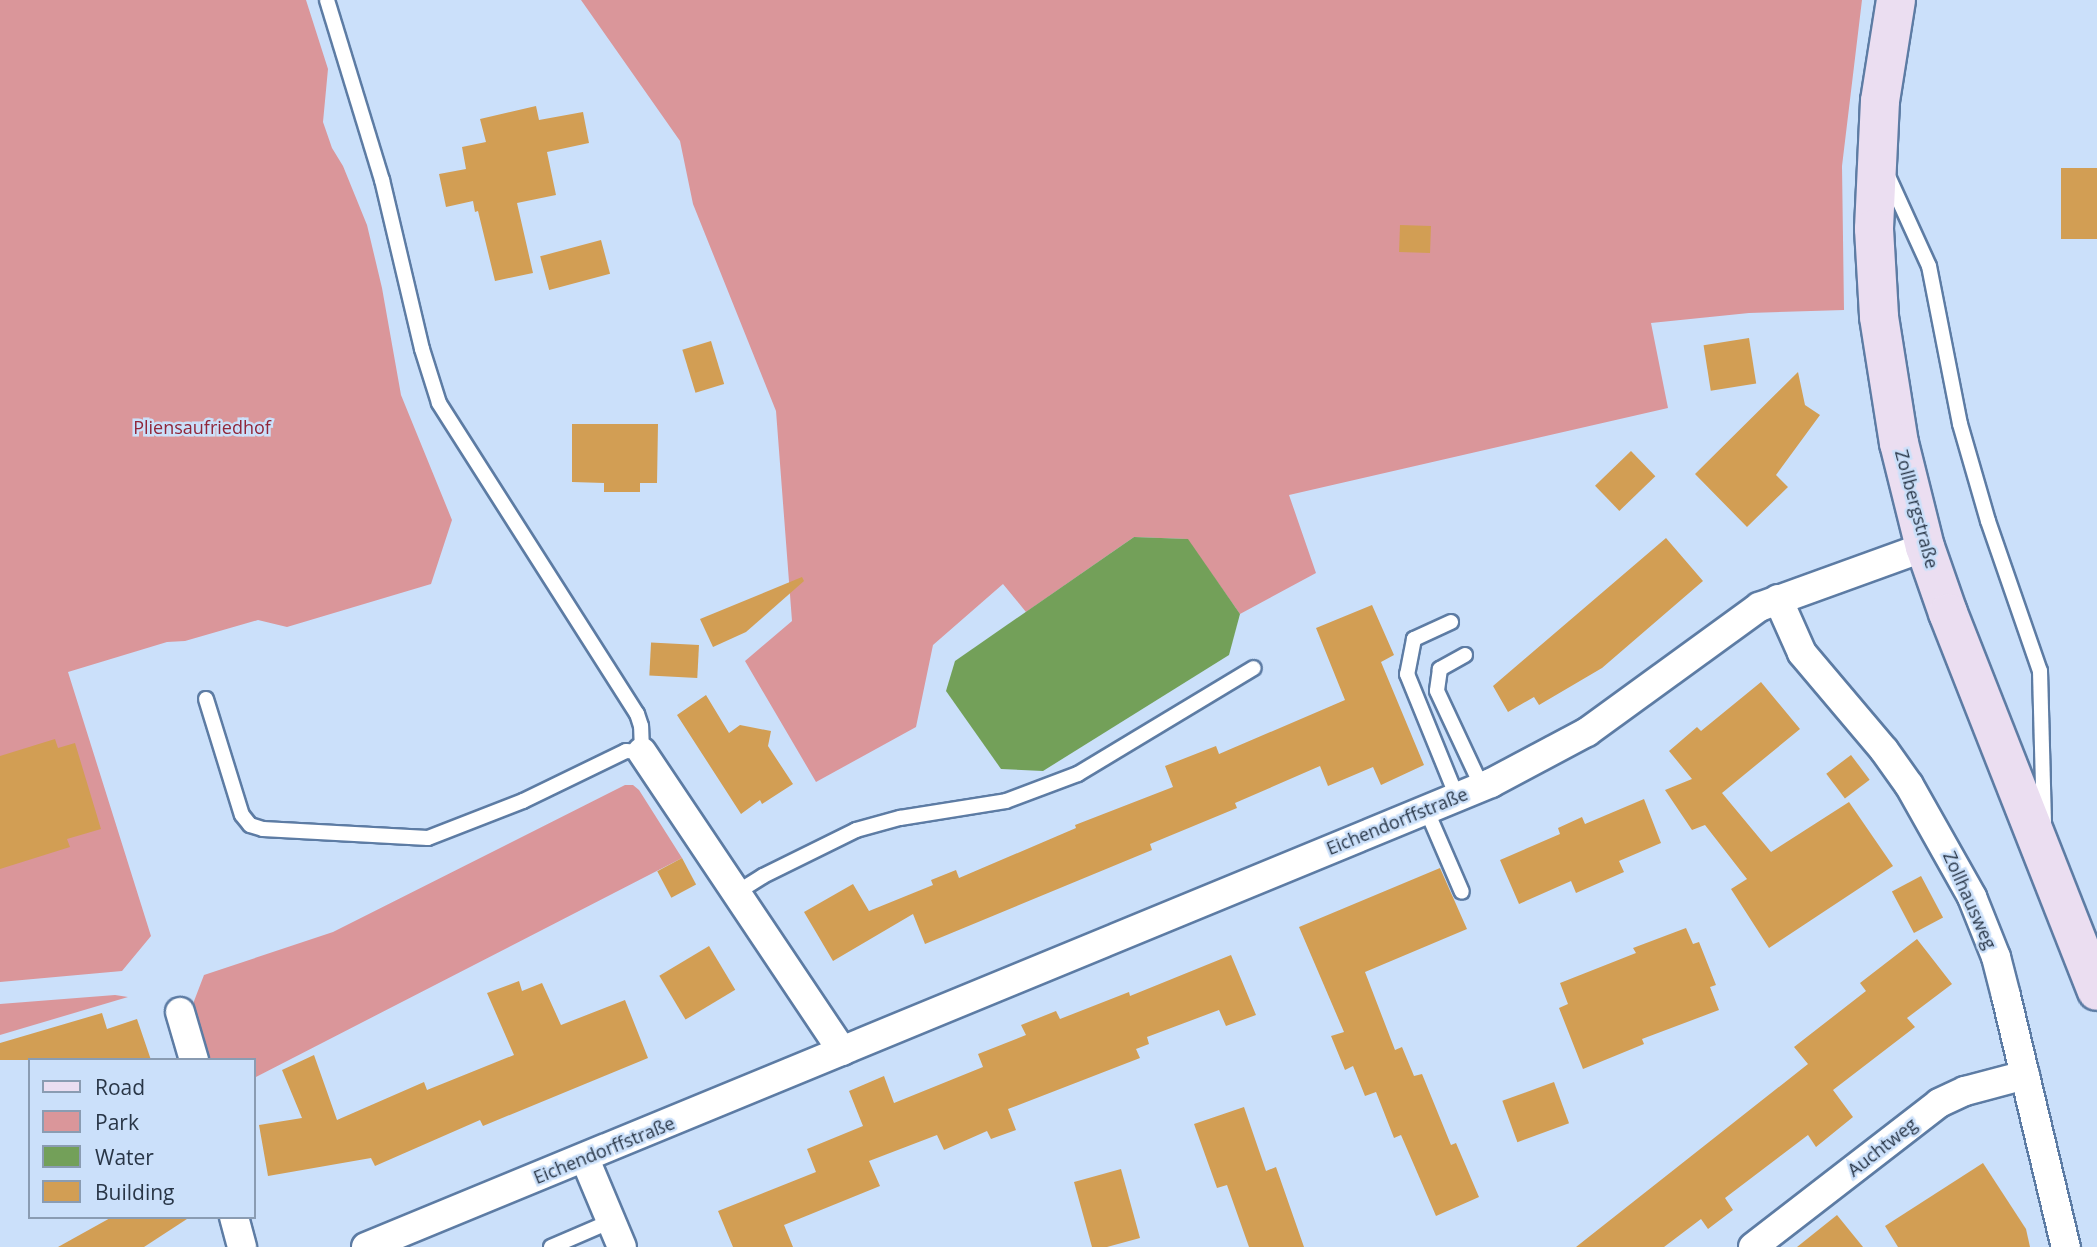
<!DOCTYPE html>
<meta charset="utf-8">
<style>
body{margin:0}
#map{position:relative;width:2097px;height:1247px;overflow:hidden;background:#cbe0fa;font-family:"Open Sans",sans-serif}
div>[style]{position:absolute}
.green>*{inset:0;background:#da969a}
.water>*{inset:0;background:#73a059}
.building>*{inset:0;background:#d29e54;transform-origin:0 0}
.roads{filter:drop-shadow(2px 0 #5d7ca4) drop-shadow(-2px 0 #5d7ca4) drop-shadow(0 2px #5d7ca4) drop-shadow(0 -2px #5d7ca4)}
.lane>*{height:14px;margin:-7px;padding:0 7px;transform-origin:7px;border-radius:7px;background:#fff}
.street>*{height:28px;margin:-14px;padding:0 14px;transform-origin:14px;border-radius:14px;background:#fff}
.secondary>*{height:38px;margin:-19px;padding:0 19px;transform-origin:19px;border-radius:19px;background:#ebdef1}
span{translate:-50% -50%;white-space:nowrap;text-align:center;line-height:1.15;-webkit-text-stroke:5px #cbe0fa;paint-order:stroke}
.park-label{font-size:18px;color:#902639}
.street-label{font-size:18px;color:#293647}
.legend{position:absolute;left:28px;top:1058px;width:228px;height:161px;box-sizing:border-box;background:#cbe0fa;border:2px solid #8a9cb2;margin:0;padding:9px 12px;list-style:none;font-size:21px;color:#293647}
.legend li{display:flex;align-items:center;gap:14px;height:35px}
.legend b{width:35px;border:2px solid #8a9cb2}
</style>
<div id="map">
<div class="green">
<div style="clip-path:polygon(0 0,306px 0,328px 69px,323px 122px,332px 148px,343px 166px,367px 225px,382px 288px,401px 395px,452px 520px,431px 584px,287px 627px,258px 620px,185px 641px,167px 642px,68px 672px,151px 936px,122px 971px,0 982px)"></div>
<div style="clip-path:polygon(581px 0,1862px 0,1842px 166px,1844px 310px,1749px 313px,1651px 323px,1668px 408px,1289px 495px,1316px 573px,1240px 614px,1187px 539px,1134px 537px,1026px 612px,1003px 584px,933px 645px,916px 727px,816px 782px,745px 661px,792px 621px,776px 411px,693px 204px,680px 141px)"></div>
<div style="clip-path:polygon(625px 785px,633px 785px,639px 790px,682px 858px,254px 1078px,254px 1060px,208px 1060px,191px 1009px,204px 975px,333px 932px)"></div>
<div style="clip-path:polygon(115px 995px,128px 997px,0 1035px,0 1004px)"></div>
</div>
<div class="water">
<div style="clip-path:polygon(1134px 537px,1188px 539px,1240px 614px,1229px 655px,1043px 771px,1001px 769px,946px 691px,955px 661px)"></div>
</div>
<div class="building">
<div style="clip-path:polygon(536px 106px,539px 120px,583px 112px,589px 143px,547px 152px,556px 195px,517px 203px,533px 273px,495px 281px,478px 211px,475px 212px,473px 201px,446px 207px,439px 174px,466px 169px,462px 147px,486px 142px,480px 119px)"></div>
<div style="left:2097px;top:168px;width:71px;height:36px;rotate:90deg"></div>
<div style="left:1400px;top:225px;width:31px;height:27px;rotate:2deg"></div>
<div style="left:601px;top:240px;width:35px;height:63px;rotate:75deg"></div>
<div style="left:1749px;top:338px;width:46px;height:46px;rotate:81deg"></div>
<div style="left:711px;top:341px;width:45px;height:30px;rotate:73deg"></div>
<div style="clip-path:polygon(1798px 372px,1805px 405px,1820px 415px,1776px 475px,1788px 487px,1747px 527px,1695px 474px)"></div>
<div style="clip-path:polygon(572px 424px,658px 424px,657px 483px,640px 483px,640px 492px,604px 492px,604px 483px,572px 482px)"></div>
<div style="left:1631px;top:451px;width:35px;height:50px;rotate:46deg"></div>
<div style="clip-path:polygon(1666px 538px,1703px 581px,1602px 668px,1539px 705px,1534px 697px,1508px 712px,1493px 686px)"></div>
<div style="clip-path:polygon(802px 577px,804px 581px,746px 632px,713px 647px,700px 619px)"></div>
<div style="clip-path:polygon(1372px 605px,1394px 655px,1381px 662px,1424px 765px,1381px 785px,1373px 767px,1328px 786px,1320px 766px,1235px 803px,1237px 808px,1150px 844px,1152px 850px,925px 944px,913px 914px,833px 961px,804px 912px,853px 884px,869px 911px,933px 885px,931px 880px,956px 870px,959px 878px,1076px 828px,1075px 825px,1173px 787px,1165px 766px,1216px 746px,1219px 754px,1345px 700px,1316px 628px)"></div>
<div style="left:699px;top:645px;width:33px;height:48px;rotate:93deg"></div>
<div style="clip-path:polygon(1761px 682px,1800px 729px,1722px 793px,1771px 852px,1849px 802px,1893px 866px,1769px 948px,1731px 889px,1747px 879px,1705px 825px,1692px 830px,1665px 790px,1692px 779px,1669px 751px,1697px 727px,1701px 731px)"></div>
<div style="clip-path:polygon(706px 695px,729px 733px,740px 725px,771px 731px,768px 746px,793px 784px,762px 804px,760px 800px,741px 814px,677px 715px)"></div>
<div style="clip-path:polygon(55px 739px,58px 748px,75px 743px,101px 829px,67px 839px,70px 847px,0 869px,0 756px)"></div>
<div style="left:1851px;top:755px;width:31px;height:31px;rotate:53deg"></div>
<div style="clip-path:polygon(1644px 799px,1661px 843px,1619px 861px,1624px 872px,1576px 893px,1571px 881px,1519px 904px,1500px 860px,1560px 834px,1558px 828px,1582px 817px,1585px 824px)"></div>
<div style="left:682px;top:858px;width:30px;height:28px;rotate:62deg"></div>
<div style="clip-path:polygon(1440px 868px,1467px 929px,1365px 972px,1395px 1050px,1402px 1047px,1414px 1076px,1422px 1074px,1451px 1145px,1456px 1143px,1479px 1197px,1436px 1216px,1401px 1135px,1394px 1138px,1376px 1092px,1365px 1096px,1353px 1066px,1345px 1070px,1331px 1036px,1344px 1032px,1299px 927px)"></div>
<div style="left:1921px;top:876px;width:47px;height:33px;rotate:62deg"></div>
<div style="clip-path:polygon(1686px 928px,1693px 944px,1699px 942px,1716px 985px,1710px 987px,1719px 1010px,1642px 1039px,1644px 1044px,1583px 1069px,1559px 1008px,1568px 1004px,1560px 983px,1636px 953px,1633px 948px)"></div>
<div style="clip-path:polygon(1917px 939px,1952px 984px,1907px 1018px,1915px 1027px,1833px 1090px,1853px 1117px,1816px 1147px,1808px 1135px,1725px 1198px,1733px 1210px,1708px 1229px,1701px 1219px,1664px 1247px,1576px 1247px,1808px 1064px,1794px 1047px,1866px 991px,1860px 983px)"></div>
<div style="left:709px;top:946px;width:51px;height:58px;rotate:59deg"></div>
<div style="clip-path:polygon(1231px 955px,1256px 1015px,1226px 1026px,1219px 1010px,1147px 1037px,1149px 1044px,1136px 1049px,1140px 1058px,1008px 1109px,1016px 1130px,991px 1139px,987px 1131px,944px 1150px,937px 1135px,869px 1161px,880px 1186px,784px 1225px,793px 1247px,733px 1247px,718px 1211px,816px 1172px,807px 1149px,863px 1126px,849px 1091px,884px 1076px,894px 1103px,983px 1067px,978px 1054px,1026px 1035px,1021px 1025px,1056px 1011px,1060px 1019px,1129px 992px,1130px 996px)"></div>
<div style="clip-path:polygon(519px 981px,522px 991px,542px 983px,561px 1025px,625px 1000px,648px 1058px,483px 1126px,480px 1120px,375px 1166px,371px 1158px,268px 1176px,259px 1125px,302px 1118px,282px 1070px,314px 1055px,337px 1120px,424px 1082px,427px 1090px,514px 1055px,487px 993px)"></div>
<div style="clip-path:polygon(102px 1013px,107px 1029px,137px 1019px,151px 1060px,0 1060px,0 1043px)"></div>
<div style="left:1554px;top:1082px;width:44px;height:55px;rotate:70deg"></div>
<div style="clip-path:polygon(1244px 1107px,1266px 1171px,1276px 1167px,1304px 1247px,1249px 1247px,1227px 1185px,1217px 1188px,1194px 1124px)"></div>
<div style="clip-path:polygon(1983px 1163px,2026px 1229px,2030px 1247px,1898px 1247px,1885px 1226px)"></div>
<div style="clip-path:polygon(1121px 1169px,1140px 1238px,1107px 1247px,1092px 1247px,1074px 1182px)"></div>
<div style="clip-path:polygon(1837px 1215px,1863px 1247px,1797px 1247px)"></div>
<div style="clip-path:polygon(112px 1217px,190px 1217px,144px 1247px,58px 1247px)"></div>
</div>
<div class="roads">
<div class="lane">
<div style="left:1887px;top:174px;width:101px;rotate:65.5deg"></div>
<div style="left:1929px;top:266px;width:161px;rotate:78.9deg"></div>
<div style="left:1960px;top:424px;width:101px;rotate:73.9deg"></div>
<div style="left:1988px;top:521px;width:159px;rotate:70.9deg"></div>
<div style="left:2040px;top:671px;width:151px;rotate:88.5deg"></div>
<div style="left:1451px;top:622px;width:41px;rotate:155.3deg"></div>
<div style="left:1414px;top:639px;width:36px;rotate:101deg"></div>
<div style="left:1407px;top:674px;width:133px;rotate:67.9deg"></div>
<div style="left:1465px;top:655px;width:29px;rotate:151deg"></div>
<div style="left:1440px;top:669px;width:22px;rotate:98deg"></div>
<div style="left:1437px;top:691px;width:106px;rotate:64.9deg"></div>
<div style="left:206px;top:699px;width:121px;rotate:72.8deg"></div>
<div style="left:242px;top:815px;width:13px;rotate:51deg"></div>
<div style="left:250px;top:825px;width:14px;rotate:17deg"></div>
<div style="left:263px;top:829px;width:165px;rotate:3.1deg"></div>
<div style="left:428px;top:838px;width:102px;rotate:-21.3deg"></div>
<div style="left:523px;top:801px;width:114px;rotate:-25.9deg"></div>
<div style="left:626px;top:751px;width:16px;rotate:4deg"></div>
<div style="left:642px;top:752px;width:26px;rotate:-92deg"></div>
<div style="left:641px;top:726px;width:13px;rotate:-108deg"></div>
<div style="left:637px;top:714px;width:369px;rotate:-122.5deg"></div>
<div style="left:439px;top:403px;width:57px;rotate:-107.5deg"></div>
<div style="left:422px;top:349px;width:174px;rotate:-103.3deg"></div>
<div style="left:382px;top:180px;width:188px;rotate:-107deg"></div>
<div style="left:1426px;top:809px;width:90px;rotate:66.6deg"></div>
<div style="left:736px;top:893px;width:32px;rotate:-32deg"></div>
<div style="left:763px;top:876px;width:104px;rotate:-26.3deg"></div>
<div style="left:856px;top:830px;width:46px;rotate:-15.3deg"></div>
<div style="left:900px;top:818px;width:107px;rotate:-9.1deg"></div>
<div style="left:1006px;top:801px;width:77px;rotate:-20.6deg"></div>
<div style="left:1078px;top:774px;width:205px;rotate:-31.1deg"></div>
<div style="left:551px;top:1247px;width:63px;rotate:-23.3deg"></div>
</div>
<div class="street">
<div style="left:1778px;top:599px;width:59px;rotate:66deg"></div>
<div style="left:1802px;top:653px;width:127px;rotate:49.8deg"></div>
<div style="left:1884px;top:750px;width:43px;rotate:54.5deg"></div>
<div style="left:1909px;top:785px;width:129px;rotate:60.6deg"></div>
<div style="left:1972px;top:897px;width:65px;rotate:68.2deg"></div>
<div style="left:1996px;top:957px;width:40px;rotate:75.6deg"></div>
<div style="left:2006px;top:996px;width:258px;rotate:76.6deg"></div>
<div style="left:642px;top:752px;width:360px;rotate:56.2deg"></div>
<div style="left:180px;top:1012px;width:50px;rotate:73.7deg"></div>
<div style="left:585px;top:1159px;width:95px;rotate:67.2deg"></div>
<div style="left:234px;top:1217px;width:31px;rotate:75deg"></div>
<div style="left:366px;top:1247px;width:1217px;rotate:-22.41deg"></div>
<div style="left:1491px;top:783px;width:109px;rotate:-28deg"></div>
<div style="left:1587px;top:732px;width:213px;rotate:-36deg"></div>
<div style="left:1759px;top:607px;width:177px;rotate:-19.9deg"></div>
<div style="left:1753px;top:1247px;width:235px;rotate:-37.7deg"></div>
<div style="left:1939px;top:1103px;width:29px;rotate:-25deg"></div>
<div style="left:1965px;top:1091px;width:62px;rotate:-14.9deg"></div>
</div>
<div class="secondary">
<div style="left:1896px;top:0;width:102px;rotate:99deg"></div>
<div style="left:1880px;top:101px;width:128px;rotate:92.7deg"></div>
<div style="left:1874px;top:229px;width:88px;rotate:86.7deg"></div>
<div style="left:1879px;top:317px;width:128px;rotate:81deg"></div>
<div style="left:1899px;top:443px;width:107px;rotate:76deg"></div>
<div style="left:1925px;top:547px;width:70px;rotate:70.8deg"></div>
<div style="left:1948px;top:613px;width:406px;rotate:68.5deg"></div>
</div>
</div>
<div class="park-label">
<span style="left:202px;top:427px">Pliensaufriedhof</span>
</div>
<div class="street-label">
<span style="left:1917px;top:509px;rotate:75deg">Zollbergstraße</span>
<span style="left:1397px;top:821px;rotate:-22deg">Eichendorffstraße</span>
<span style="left:1970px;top:900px;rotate:66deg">Zollhausweg</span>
<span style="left:1882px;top:1147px;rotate:-38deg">Auchtweg</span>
<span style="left:604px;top:1150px;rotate:-22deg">Eichendorffstraße</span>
</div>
<ul class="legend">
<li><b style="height:9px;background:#ebdef1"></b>Road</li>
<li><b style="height:19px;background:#da969a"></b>Park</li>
<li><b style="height:19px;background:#73a059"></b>Water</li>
<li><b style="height:19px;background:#d29e54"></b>Building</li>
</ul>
</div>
